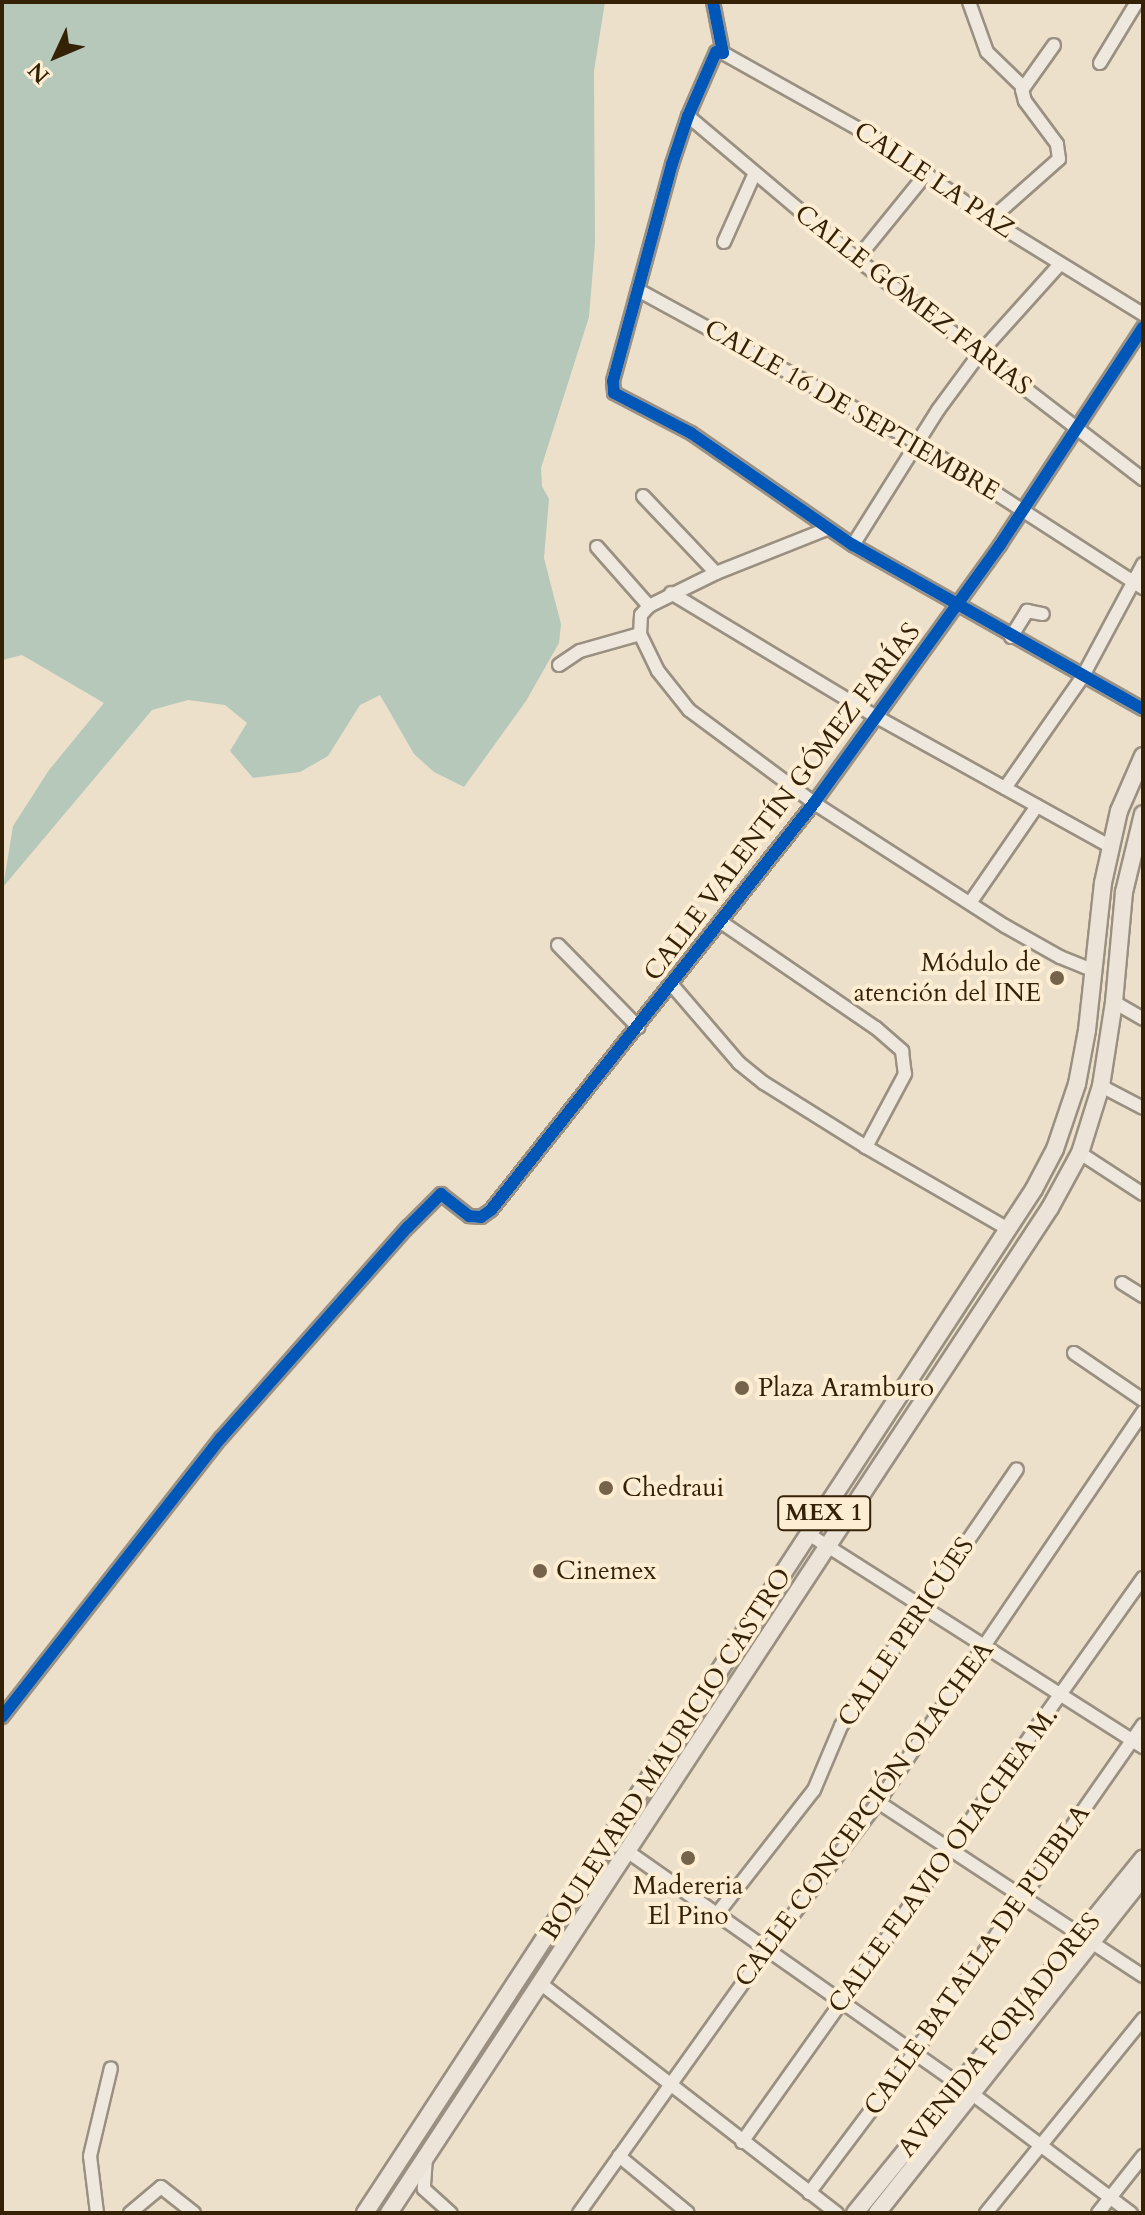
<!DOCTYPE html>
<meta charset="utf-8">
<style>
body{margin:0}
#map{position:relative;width:1145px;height:2215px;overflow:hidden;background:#ede0cb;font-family:Cardo,serif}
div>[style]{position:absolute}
.water>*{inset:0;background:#b6c8b9}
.roads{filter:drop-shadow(2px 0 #9a9081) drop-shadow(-2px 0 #9a9081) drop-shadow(0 2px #9a9081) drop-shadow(0 -2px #9a9081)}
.minor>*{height:12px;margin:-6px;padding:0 6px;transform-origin:6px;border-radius:6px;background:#efe8de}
.major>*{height:16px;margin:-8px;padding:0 8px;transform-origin:8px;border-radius:8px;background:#ece4d9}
.cycleway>*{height:12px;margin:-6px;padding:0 6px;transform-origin:6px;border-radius:6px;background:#0057b8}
.dots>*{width:22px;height:22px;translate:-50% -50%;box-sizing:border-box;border:4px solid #fdedd3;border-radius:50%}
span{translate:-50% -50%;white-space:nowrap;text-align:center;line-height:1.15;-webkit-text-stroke:8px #fdedd3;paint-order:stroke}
.shield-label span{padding:2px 6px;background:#fdedd3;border:2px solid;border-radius:6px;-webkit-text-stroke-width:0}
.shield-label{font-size:24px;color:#342106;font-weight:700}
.street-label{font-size:26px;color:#342106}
.poi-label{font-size:26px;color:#342106}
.right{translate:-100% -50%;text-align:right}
.left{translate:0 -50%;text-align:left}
.frame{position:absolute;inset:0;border:4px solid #342106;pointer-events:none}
.north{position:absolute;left:16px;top:16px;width:80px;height:80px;-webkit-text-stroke:6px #fdedd3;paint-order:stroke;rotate:226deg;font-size:22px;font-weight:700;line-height:32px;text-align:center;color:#342106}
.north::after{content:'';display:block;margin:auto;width:28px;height:36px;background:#342106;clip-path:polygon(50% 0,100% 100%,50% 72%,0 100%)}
</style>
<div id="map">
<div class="water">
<div style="clip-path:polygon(2px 2px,605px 2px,594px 71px,595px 244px,589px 317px,541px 468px,542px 486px,549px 499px,544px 558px,561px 624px,559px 643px,526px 701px,464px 787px,434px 772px,414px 754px,380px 695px,360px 705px,328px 756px,300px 772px,253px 778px,230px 751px,247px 723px,225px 705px,188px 700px,152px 710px,3px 887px,13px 826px,49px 770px,104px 703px,22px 655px,2px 660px)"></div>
</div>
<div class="roads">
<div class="minor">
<div style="left:713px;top:2px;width:52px;rotate:78.9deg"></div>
<div style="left:723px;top:53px;width:7px;rotate:-172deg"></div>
<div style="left:716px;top:52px;width:70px;rotate:113.6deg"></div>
<div style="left:688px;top:116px;width:51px;rotate:108.4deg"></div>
<div style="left:672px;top:164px;width:225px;rotate:105.2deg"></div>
<div style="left:613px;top:381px;width:12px;rotate:85deg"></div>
<div style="left:614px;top:393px;width:87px;rotate:27.5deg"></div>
<div style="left:691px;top:433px;width:197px;rotate:34.7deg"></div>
<div style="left:853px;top:545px;width:333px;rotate:29.5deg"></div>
<div style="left:969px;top:2px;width:53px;rotate:70.2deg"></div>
<div style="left:987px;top:52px;width:49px;rotate:44.2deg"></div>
<div style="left:723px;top:53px;width:180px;rotate:29.3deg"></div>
<div style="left:880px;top:141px;width:135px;rotate:35.7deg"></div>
<div style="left:990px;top:220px;width:180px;rotate:31.6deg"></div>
<div style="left:1100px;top:63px;width:71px;rotate:-58.8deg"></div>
<div style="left:688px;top:116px;width:221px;rotate:40.2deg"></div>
<div style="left:857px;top:259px;width:361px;rotate:37.6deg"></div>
<div style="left:990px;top:220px;width:92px;rotate:-41.5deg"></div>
<div style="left:1059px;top:159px;width:15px;rotate:-98deg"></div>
<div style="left:1057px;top:144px;width:54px;rotate:-126.7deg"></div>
<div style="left:1025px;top:101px;width:11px;rotate:-105deg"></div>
<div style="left:1022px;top:90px;width:55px;rotate:-54.6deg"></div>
<div style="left:724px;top:242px;width:73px;rotate:-65.9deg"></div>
<div style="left:857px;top:259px;width:111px;rotate:-50.9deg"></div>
<div style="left:638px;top:290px;width:319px;rotate:28.7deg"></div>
<div style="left:918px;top:443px;width:268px;rotate:32.8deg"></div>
<div style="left:643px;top:496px;width:106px;rotate:46.5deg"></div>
<div style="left:827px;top:529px;width:119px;rotate:158.4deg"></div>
<div style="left:716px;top:573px;width:75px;rotate:153.8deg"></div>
<div style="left:649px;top:606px;width:12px;rotate:132deg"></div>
<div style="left:641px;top:615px;width:19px;rotate:93deg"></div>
<div style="left:640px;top:634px;width:41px;rotate:64.1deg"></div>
<div style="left:658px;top:671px;width:50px;rotate:51.5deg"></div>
<div style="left:689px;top:710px;width:156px;rotate:36.6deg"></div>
<div style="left:814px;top:803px;width:227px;rotate:32.8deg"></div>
<div style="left:1005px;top:926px;width:63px;rotate:29.4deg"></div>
<div style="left:1060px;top:957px;width:35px;rotate:22deg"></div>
<div style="left:853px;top:545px;width:160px;rotate:-57.8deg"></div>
<div style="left:938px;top:410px;width:71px;rotate:-53.6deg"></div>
<div style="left:980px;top:353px;width:120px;rotate:-48deg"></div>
<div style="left:597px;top:547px;width:79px;rotate:48.6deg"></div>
<div style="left:671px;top:593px;width:238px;rotate:31.1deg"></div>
<div style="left:875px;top:716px;width:269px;rotate:29deg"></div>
<div style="left:1011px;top:637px;width:31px;rotate:-58deg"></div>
<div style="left:1027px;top:611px;width:16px;rotate:11deg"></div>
<div style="left:559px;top:665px;width:25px;rotate:-34deg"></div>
<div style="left:580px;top:651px;width:62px;rotate:-15.8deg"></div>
<div style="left:1005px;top:788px;width:136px;rotate:-55.1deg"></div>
<div style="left:1083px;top:676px;width:127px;rotate:-61.8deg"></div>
<div style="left:970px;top:903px;width:118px;rotate:-55.4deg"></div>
<div style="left:721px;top:922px;width:188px;rotate:34.4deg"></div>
<div style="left:876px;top:1028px;width:35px;rotate:41deg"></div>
<div style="left:902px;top:1051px;width:23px;rotate:83deg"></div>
<div style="left:905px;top:1074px;width:83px;rotate:118.1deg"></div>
<div style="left:558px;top:945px;width:115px;rotate:45.7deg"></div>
<div style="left:672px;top:985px;width:103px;rotate:49.3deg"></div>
<div style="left:739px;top:1063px;width:32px;rotate:39deg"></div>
<div style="left:764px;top:1083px;width:120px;rotate:32.1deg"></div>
<div style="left:866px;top:1147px;width:164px;rotate:30deg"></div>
<div style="left:1114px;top:1002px;width:34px;rotate:30deg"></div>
<div style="left:1101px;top:1086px;width:47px;rotate:27.6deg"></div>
<div style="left:1080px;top:1153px;width:75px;rotate:33.1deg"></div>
<div style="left:1122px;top:1283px;width:25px;rotate:32deg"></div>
<div style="left:1074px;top:1353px;width:83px;rotate:34.3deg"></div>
<div style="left:810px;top:1535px;width:395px;rotate:32.5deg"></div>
<div style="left:2px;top:1717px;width:355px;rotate:-51.9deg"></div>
<div style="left:221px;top:1438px;width:282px;rotate:-48.5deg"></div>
<div style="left:408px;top:1227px;width:47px;rotate:-45deg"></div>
<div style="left:441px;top:1194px;width:36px;rotate:38deg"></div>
<div style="left:469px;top:1216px;width:12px;rotate:5deg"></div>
<div style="left:481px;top:1217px;width:12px;rotate:-35deg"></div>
<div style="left:491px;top:1210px;width:520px;rotate:-51.56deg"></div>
<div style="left:814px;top:803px;width:318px;rotate:-54.2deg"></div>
<div style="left:1000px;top:545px;width:261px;rotate:-56.7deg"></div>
<div style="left:878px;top:1802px;width:317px;rotate:33.3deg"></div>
<div style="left:627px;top:1851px;width:406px;rotate:35.1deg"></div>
<div style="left:959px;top:2084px;width:215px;rotate:36.9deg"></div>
<div style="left:717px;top:1914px;width:157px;rotate:-52deg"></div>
<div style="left:814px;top:1790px;width:69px;rotate:-67.1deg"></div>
<div style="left:841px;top:1726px;width:311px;rotate:-55.6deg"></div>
<div style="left:540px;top:1983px;width:376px;rotate:37.8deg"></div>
<div style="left:742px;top:2142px;width:692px;rotate:-54.59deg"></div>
<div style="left:619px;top:2156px;width:89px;rotate:39.6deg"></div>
<div style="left:426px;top:2157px;width:32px;rotate:94deg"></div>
<div style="left:424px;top:2189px;width:36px;rotate:42deg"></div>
<div style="left:809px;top:2193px;width:175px;rotate:-53.1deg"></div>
<div style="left:914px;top:2053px;width:400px;rotate:-55.1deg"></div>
<div style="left:97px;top:2213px;width:57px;rotate:-97deg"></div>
<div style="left:90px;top:2156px;width:90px;rotate:-76.6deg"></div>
<div style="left:130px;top:2213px;width:40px;rotate:-40deg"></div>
<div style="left:161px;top:2187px;width:42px;rotate:38.2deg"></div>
<div style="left:579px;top:2213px;width:324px;rotate:-54.5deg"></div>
<div style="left:767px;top:1949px;width:184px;rotate:-52.9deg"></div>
<div style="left:878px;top:1802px;width:472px;rotate:-55.8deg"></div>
<div style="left:986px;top:2213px;width:250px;rotate:-51deg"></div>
<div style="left:1098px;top:2213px;width:73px;rotate:-51.7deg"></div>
</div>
<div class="major">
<div style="left:365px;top:2213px;width:1223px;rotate:-56.84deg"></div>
<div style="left:1034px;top:1189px;width:45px;rotate:-62.3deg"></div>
<div style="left:1055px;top:1149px;width:69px;rotate:-71.3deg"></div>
<div style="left:1077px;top:1084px;width:55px;rotate:-79.5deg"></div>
<div style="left:1087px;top:1030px;width:148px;rotate:-83.8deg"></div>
<div style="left:1103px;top:883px;width:74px;rotate:-77.5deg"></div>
<div style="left:1119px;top:811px;width:60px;rotate:-66.4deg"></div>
<div style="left:389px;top:2213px;width:1203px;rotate:-56.67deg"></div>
<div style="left:1050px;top:1208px;width:63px;rotate:-61.4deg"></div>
<div style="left:1080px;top:1153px;width:70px;rotate:-72.6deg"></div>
<div style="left:1101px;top:1086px;width:85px;rotate:-81.2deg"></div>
<div style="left:1114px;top:1002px;width:110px;rotate:-84.8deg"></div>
<div style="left:1124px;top:892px;width:80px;rotate:-76.3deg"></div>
<div style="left:855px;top:2213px;width:457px;rotate:-50.9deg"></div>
<div style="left:877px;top:2213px;width:429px;rotate:-51.6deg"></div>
</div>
</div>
<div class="cycleway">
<div style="left:713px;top:2px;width:52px;rotate:78.9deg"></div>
<div style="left:723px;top:53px;width:7px;rotate:-172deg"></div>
<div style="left:716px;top:52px;width:70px;rotate:113.6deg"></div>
<div style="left:688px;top:116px;width:51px;rotate:108.4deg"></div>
<div style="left:672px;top:164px;width:225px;rotate:105.2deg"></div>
<div style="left:613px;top:381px;width:12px;rotate:85deg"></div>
<div style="left:614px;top:393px;width:87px;rotate:27.5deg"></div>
<div style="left:691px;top:433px;width:197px;rotate:34.7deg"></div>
<div style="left:853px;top:545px;width:333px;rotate:29.5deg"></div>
<div style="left:2px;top:1717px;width:355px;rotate:-51.9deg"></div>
<div style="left:221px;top:1438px;width:282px;rotate:-48.5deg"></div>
<div style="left:408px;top:1227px;width:47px;rotate:-45deg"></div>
<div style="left:441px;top:1194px;width:36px;rotate:38deg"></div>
<div style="left:469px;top:1216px;width:12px;rotate:5deg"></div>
<div style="left:481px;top:1217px;width:12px;rotate:-35deg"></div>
<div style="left:491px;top:1210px;width:520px;rotate:-51.56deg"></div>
<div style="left:814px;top:803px;width:318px;rotate:-54.2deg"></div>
<div style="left:1000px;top:545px;width:261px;rotate:-56.7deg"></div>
</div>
<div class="dots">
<div style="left:1057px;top:978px;background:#75644b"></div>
<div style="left:742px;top:1388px;background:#75644b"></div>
<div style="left:606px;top:1488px;background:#75644b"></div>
<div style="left:540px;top:1571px;background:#75644b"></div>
<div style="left:688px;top:1858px;background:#75644b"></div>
</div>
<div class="shield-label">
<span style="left:824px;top:1513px">MEX 1</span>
</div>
<div class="street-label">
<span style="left:934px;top:180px;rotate:34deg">CALLE LA PAZ</span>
<span style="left:913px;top:300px;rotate:38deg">CALLE GÓMEZ FARIAS</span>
<span style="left:852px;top:410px;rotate:30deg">CALLE 16 DE SEPTIEMBRE</span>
<span style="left:782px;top:802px;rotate:-53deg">CALLE VALENTÍN GÓMEZ FARÍAS</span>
<span style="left:906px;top:1632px;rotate:-56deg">CALLE PERICÚES</span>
<span style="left:666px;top:1754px;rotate:-57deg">BOULEVARD MAURICIO CASTRO</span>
<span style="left:864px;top:1814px;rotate:-54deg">CALLE CONCEPCIÓN OLACHEA</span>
<span style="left:943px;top:1860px;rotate:-54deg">CALLE FLAVIO OLACHEA M.</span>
<span style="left:977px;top:1960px;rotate:-55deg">CALLE BATALLA DE PUEBLA</span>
<span style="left:999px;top:2035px;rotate:-51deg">AVENIDA FORJADORES</span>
</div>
<div class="poi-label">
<span class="right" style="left:1041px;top:978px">Módulo de<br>atención del INE</span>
<span class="left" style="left:758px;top:1388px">Plaza Aramburo</span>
<span class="left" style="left:622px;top:1488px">Chedraui</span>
<span class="left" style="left:556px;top:1571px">Cinemex</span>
<span style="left:688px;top:1901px">Madereria<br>El Pino</span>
</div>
<div class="frame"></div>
<div class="north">N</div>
</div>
